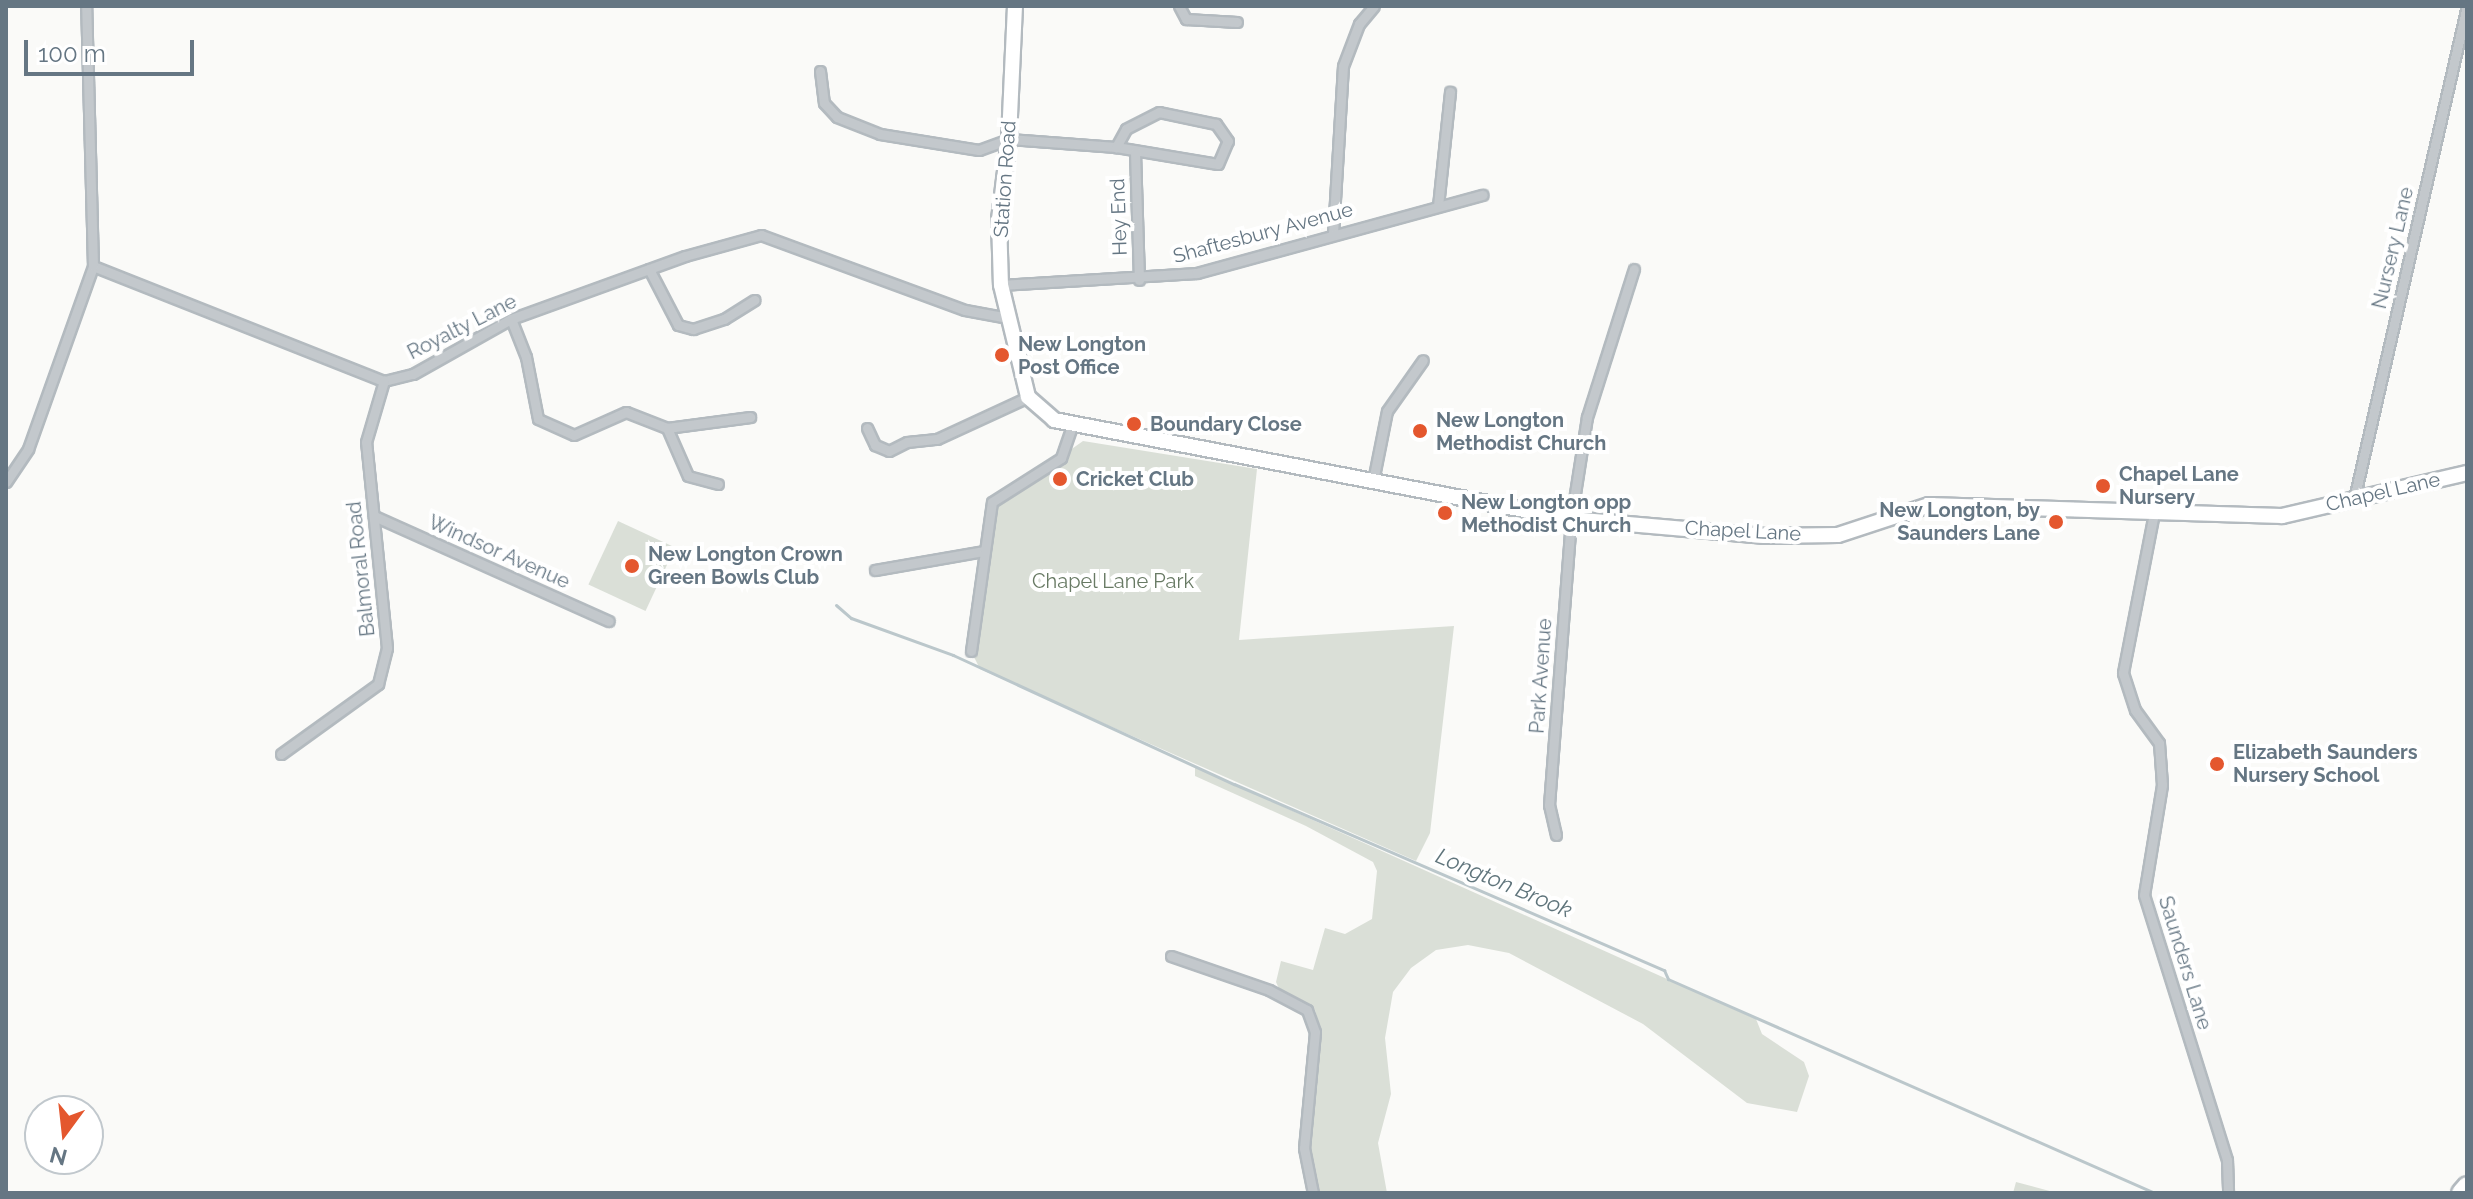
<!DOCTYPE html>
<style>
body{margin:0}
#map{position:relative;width:2473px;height:1199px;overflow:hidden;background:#fafaf8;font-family:Raleway,sans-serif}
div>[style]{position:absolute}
.green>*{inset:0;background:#dadfd7;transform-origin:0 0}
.stream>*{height:3px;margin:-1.5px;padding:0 1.5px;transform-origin:1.5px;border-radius:1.5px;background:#bbc7cb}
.roads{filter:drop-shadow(2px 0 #b3babf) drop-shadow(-2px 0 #b3babf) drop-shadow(0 2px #b3babf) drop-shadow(0 -2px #b3babf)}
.street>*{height:9px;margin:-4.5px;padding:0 4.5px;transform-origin:4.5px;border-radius:4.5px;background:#c3c8cc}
.secondary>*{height:14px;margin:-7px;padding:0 7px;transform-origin:7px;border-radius:7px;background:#fff}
.highway>*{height:18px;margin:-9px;padding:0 9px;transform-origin:9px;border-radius:9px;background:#fff}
.dots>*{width:22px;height:22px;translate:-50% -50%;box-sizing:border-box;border:4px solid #fff;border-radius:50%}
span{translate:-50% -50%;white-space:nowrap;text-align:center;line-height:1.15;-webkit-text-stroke:8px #fff;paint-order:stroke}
.street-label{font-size:20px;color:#657683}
.poi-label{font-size:20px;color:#657683;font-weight:700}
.left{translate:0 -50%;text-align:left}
.right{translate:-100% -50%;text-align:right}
.park-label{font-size:20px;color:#687a64}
.water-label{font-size:22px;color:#60757c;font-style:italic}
.frame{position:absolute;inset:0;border:8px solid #657683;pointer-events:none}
.north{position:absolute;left:24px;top:1095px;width:80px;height:80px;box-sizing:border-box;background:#fff;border:2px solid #c1c8cd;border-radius:50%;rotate:195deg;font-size:22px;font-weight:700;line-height:32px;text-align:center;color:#657683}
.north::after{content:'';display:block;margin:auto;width:28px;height:36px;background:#e4572e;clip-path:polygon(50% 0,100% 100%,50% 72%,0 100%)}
.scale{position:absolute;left:24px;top:40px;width:170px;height:36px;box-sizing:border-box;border:4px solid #657683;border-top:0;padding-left:10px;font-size:24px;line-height:28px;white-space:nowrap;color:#657683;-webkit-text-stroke:6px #fff;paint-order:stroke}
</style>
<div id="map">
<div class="green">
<div style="clip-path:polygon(1083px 441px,1257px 469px,1239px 640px,1454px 626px,1430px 833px,1416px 861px,980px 669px,971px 651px,990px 507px)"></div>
<div style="left:618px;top:521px;width:63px;height:70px;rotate:25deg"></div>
<div style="clip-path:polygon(1195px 767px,1756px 1019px,1762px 1034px,1804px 1062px,1809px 1076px,1797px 1112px,1747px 1103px,1643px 1024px,1509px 953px,1468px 945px,1436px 950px,1411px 968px,1393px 992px,1385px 1038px,1391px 1094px,1378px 1143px,1387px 1193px,1316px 1193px,1308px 1149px,1319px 1026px,1315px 1010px,1280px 991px,1276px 982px,1281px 961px,1313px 970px,1325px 928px,1345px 934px,1372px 919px,1377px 871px,1373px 862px,1306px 826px,1195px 776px)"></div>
<div style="clip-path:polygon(2016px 1182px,2057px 1193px,2013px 1193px)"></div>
</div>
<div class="stream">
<div style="left:836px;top:605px;width:20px;rotate:41deg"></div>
<div style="left:851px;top:618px;width:109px;rotate:19.9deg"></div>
<div style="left:953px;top:655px;width:309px;rotate:24.7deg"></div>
<div style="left:1234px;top:784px;width:469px;rotate:23.4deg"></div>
<div style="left:1664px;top:970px;width:10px;rotate:66deg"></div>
<div style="left:1668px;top:979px;width:532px;rotate:23.72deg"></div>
</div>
<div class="roads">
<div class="street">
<div style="left:1179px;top:6px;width:15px;rotate:62deg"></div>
<div style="left:1186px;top:19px;width:51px;rotate:3.4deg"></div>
<div style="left:820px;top:71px;width:32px;rotate:83deg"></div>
<div style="left:824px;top:103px;width:19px;rotate:47deg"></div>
<div style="left:837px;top:117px;width:46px;rotate:21.6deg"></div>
<div style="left:880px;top:134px;width:100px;rotate:9.2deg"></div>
<div style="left:979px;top:150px;width:32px;rotate:-20deg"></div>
<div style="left:1009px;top:139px;width:107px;rotate:4.3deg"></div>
<div style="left:1116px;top:147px;width:103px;rotate:9.5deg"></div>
<div style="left:1218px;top:164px;width:25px;rotate:-67deg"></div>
<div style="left:1228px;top:141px;width:21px;rotate:-125deg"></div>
<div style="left:1216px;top:124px;width:58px;rotate:-168.1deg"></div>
<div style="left:1159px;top:112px;width:37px;rotate:153deg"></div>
<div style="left:1126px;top:129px;width:21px;rotate:119deg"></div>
<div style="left:1135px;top:152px;width:128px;rotate:88.2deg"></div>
<div style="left:1438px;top:206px;width:115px;rotate:-84deg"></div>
<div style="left:1333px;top:234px;width:168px;rotate:-86.6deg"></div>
<div style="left:1343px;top:66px;width:45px;rotate:-69.1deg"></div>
<div style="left:1359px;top:24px;width:23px;rotate:-50deg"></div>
<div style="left:93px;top:266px;width:313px;rotate:21.6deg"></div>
<div style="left:384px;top:381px;width:30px;rotate:-14deg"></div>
<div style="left:413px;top:374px;width:112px;rotate:-29.3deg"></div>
<div style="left:511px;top:319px;width:185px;rotate:-19.9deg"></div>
<div style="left:685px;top:256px;width:79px;rotate:-15.4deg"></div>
<div style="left:761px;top:235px;width:217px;rotate:20.2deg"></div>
<div style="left:965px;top:310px;width:44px;rotate:10.5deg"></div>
<div style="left:649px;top:269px;width:63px;rotate:62.6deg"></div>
<div style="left:678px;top:325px;width:16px;rotate:15deg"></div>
<div style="left:693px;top:329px;width:33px;rotate:-18deg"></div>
<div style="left:724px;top:319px;width:36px;rotate:-32deg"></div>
<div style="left:1001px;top:285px;width:196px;rotate:-3.5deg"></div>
<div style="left:1197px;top:273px;width:296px;rotate:-15.3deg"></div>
<div style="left:511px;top:319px;width:41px;rotate:68.5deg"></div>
<div style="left:526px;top:357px;width:63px;rotate:79deg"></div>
<div style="left:538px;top:419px;width:39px;rotate:24deg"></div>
<div style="left:574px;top:435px;width:57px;rotate:-23.9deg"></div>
<div style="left:626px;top:412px;width:44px;rotate:21.3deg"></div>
<div style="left:667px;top:428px;width:84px;rotate:-7.5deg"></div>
<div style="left:667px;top:428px;width:52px;rotate:66.4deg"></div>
<div style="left:688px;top:476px;width:31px;rotate:15deg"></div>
<div style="left:867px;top:428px;width:19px;rotate:65deg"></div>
<div style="left:875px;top:445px;width:15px;rotate:23deg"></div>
<div style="left:889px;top:451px;width:20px;rotate:-27deg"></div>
<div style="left:907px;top:442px;width:30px;rotate:-6deg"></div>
<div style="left:937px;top:439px;width:100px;rotate:-24.8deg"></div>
<div style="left:1373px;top:481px;width:71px;rotate:-78.7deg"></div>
<div style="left:1387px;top:411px;width:62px;rotate:-54.8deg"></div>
<div style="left:6px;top:482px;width:40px;rotate:-56deg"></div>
<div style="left:28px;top:449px;width:194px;rotate:-70.4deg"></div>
<div style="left:93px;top:266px;width:260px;rotate:-91.5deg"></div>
<div style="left:2354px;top:499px;width:506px;rotate:-77.09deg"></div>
<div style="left:2154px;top:513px;width:163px;rotate:101deg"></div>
<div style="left:2123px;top:673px;width:39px;rotate:72deg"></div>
<div style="left:2135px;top:710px;width:41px;rotate:54deg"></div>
<div style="left:2159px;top:743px;width:42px;rotate:85.9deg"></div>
<div style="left:2162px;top:785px;width:111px;rotate:99.3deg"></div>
<div style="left:2144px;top:895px;width:278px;rotate:72.6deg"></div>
<div style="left:2227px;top:1160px;width:33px;rotate:88deg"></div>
<div style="left:374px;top:516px;width:257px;rotate:24.1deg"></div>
<div style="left:875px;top:570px;width:111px;rotate:-9.9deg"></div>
<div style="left:971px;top:651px;width:150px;rotate:-82deg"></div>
<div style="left:992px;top:502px;width:82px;rotate:-32.5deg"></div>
<div style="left:1061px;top:458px;width:37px;rotate:-71deg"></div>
<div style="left:281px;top:754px;width:120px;rotate:-35.8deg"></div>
<div style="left:378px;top:684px;width:37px;rotate:-76deg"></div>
<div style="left:387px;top:648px;width:207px;rotate:-95.8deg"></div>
<div style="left:366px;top:442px;width:64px;rotate:-73.6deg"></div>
<div style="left:1556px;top:835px;width:31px;rotate:-103deg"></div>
<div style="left:1549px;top:805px;width:287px;rotate:-85.6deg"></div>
<div style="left:1571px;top:519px;width:103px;rotate:-81.1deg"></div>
<div style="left:1587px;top:417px;width:155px;rotate:-72.4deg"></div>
<div style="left:1171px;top:956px;width:104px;rotate:19.1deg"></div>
<div style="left:1269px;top:990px;width:43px;rotate:27.8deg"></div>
<div style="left:1307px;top:1010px;width:23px;rotate:70deg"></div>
<div style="left:1315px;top:1032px;width:117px;rotate:95.4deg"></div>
<div style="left:1304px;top:1148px;width:46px;rotate:78.7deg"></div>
</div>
<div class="secondary">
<div style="left:1015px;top:6px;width:133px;rotate:92.6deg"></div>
<div style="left:1009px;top:139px;width:81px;rotate:97.1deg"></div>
<div style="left:999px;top:219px;width:66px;rotate:88.3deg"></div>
<div style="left:1001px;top:285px;width:115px;rotate:76.4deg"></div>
<div style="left:1028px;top:397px;width:35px;rotate:41deg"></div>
<div style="left:1054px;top:420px;width:526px;rotate:10.84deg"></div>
<div style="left:1571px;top:519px;width:195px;rotate:5deg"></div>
<div style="left:1765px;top:536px;width:73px;rotate:-0.8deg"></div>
<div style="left:1838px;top:535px;width:96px;rotate:-18.2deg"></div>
<div style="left:1929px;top:505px;width:353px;rotate:1.8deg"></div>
<div style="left:2282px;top:516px;width:190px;rotate:-13.1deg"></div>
</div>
<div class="highway">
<div style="left:2461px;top:1193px;width:9px;rotate:-49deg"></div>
</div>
</div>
<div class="dots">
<div style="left:1002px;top:355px;background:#e4572e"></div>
<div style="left:1134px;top:424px;background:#e4572e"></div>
<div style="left:1420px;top:431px;background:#e4572e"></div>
<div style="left:1060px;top:479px;background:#e4572e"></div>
<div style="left:2103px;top:486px;background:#e4572e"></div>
<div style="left:1445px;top:513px;background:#e4572e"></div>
<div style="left:2056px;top:522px;background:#e4572e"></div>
<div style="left:632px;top:566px;background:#e4572e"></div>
<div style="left:2217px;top:764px;background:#e4572e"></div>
</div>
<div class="street-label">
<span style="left:1005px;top:179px;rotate:-86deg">Station Road</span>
<span style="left:1119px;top:217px;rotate:-92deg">Hey End</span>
<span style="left:1263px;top:233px;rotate:-15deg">Shaftesbury Avenue</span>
<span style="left:2393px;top:248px;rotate:-77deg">Nursery Lane</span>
<span style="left:462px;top:327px;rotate:-27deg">Royalty Lane</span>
<span style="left:2383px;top:492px;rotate:-13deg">Chapel Lane</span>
<span style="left:1743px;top:531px;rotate:3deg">Chapel Lane</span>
<span style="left:499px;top:552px;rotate:24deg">Windsor Avenue</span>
<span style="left:361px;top:569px;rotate:-96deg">Balmoral Road</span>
<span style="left:1541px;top:676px;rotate:-86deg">Park Avenue</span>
<span style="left:2185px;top:963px;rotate:73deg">Saunders Lane</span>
</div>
<div class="poi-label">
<span class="left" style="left:1018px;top:356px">New Longton<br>Post Office</span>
<span class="left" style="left:1436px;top:432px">New Longton<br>Methodist Church</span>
<span class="left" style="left:1150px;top:424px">Boundary Close</span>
<span class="left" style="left:2119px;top:486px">Chapel Lane<br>Nursery</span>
<span class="left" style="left:1076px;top:479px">Cricket Club</span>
<span class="left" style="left:1461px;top:514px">New Longton opp<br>Methodist Church</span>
<span class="right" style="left:2040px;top:522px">New Longton, by<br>Saunders Lane</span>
<span class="left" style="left:648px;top:566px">New Longton Crown<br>Green Bowls Club</span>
<span class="left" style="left:2233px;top:764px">Elizabeth Saunders<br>Nursery School</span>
</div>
<div class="park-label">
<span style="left:1113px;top:581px">Chapel Lane Park</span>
</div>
<div class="water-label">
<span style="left:1504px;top:883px;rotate:23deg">Longton Brook</span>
</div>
<div class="frame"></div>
<div class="north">N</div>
<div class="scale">100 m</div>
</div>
